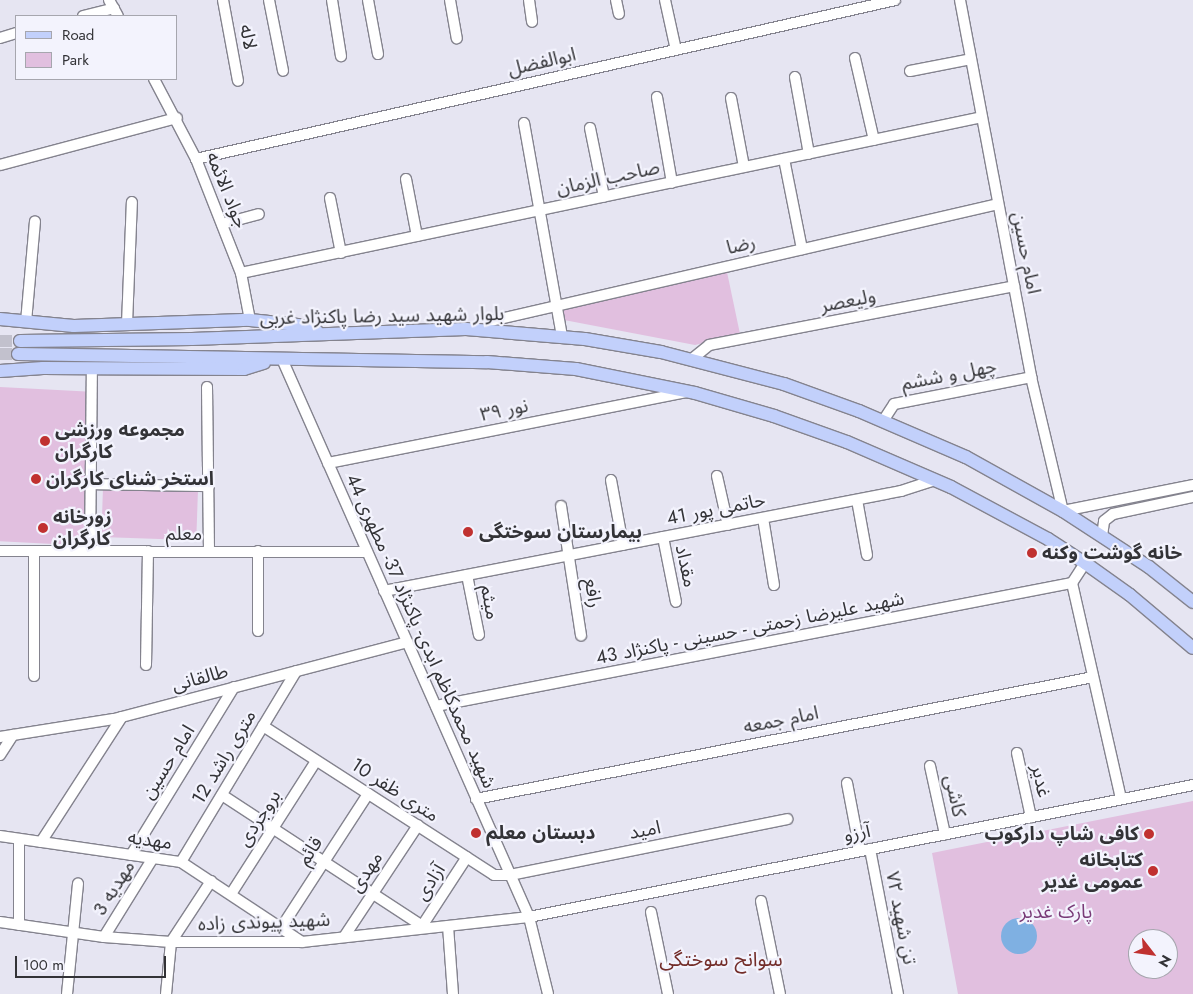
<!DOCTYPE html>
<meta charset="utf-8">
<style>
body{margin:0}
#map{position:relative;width:1193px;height:994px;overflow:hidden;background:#e6e5f2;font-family:Jost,"Noto Sans Arabic",sans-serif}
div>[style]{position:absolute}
.green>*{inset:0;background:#e1bfdf;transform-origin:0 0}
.water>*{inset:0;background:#7fb0e2}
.round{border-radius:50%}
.major-tunnel>*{height:12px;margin-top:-6px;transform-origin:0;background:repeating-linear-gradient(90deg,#c2c1cd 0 12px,transparent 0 18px)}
.roads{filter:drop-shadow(1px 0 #84838e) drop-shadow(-1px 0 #84838e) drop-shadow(0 1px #84838e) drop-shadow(0 -1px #84838e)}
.minor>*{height:10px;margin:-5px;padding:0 5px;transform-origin:5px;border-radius:5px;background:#fff}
.major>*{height:12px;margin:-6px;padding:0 6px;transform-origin:6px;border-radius:6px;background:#c2d0fb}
.dots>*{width:14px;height:14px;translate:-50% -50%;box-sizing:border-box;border:2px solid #f3f3fd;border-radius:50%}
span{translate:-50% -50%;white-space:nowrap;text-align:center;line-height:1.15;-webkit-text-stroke:4.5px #f3f3fd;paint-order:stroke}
.street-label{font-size:19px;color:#333337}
.poi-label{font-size:19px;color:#333337;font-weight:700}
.left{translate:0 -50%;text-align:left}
.right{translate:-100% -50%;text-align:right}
.park-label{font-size:19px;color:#783a77}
.neighbourhood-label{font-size:20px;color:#732d29}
.legend{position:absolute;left:15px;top:15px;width:162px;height:65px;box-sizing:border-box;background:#f3f3fd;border:1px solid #a6a6ae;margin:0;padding:6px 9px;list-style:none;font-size:15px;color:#333337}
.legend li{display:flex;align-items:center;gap:10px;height:25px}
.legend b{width:25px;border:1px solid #a6a6ae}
.north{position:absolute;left:1128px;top:929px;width:50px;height:50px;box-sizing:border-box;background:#f3f3fd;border:1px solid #a6a6ae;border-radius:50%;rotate:120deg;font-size:14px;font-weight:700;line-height:20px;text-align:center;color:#333337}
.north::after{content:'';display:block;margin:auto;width:18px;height:22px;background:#c03130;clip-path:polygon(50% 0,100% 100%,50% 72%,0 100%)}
.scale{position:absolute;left:15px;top:956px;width:151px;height:22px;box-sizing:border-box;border:2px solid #333337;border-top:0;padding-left:6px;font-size:15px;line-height:18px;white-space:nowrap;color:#333337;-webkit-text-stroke:4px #f3f3fd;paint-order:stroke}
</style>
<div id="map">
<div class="green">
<div style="clip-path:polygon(727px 272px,740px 334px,695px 345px,564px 320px,563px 309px)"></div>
<div style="left:0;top:387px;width:91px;height:154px;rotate:3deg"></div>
<div style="left:103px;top:488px;width:95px;height:49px;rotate:2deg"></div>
<div style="clip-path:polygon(evenodd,1193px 801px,1193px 994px,958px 994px,932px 853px,1193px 801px,1138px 939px,1168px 939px,1168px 969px,1138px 969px,1138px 939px)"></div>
</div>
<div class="water">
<div class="round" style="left:1001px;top:918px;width:36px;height:36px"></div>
</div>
<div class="major-tunnel">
<div style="left:0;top:341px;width:20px"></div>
<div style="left:0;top:354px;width:18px"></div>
</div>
<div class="roads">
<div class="minor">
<div style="left:109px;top:0;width:18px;rotate:61deg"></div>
<div style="left:223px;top:0;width:82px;rotate:79.5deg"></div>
<div style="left:269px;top:0;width:72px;rotate:78.8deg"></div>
<div style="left:332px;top:0;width:57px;rotate:80.9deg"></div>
<div style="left:368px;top:0;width:55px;rotate:79.5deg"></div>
<div style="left:450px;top:0;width:39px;rotate:80deg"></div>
<div style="left:529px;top:0;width:22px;rotate:82deg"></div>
<div style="left:616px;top:0;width:14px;rotate:78deg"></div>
<div style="left:665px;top:0;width:51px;rotate:77.6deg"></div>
<div style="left:960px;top:0;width:384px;rotate:79.3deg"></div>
<div style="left:1031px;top:377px;width:138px;rotate:76.6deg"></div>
<div style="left:1063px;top:511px;width:133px;rotate:-11.3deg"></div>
<div style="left:83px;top:16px;width:32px;rotate:-14deg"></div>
<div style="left:0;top:38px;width:17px;rotate:-17deg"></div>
<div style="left:855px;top:58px;width:84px;rotate:77deg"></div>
<div style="left:910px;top:71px;width:62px;rotate:-11.1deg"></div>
<div style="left:795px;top:77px;width:78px;rotate:79.7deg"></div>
<div style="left:154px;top:79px;width:90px;rotate:62.3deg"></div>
<div style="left:196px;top:159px;width:123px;rotate:68.5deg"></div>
<div style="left:241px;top:273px;width:48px;rotate:79.2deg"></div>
<div style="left:657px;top:97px;width:87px;rotate:80.1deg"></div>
<div style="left:731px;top:98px;width:70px;rotate:79.3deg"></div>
<div style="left:524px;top:123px;width:217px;rotate:79.9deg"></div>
<div style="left:590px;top:128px;width:70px;rotate:78.5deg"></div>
<div style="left:196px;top:159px;width:717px;rotate:-12.81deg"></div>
<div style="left:784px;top:159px;width:92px;rotate:78.7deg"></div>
<div style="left:0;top:165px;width:183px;rotate:-14.9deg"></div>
<div style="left:406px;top:179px;width:58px;rotate:79.1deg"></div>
<div style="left:330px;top:198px;width:56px;rotate:78.7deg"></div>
<div style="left:222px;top:224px;width:38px;rotate:-15deg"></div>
<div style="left:241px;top:273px;width:757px;rotate:-11.89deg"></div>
<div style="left:491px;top:321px;width:520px;rotate:-12.99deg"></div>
<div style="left:26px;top:322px;width:101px;rotate:-84.9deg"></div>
<div style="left:127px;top:324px;width:122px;rotate:-87.7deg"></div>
<div style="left:282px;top:359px;width:610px;rotate:66.12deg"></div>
<div style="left:529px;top:917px;width:79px;rotate:76.1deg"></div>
<div style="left:692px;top:359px;width:22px;rotate:-39deg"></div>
<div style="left:709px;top:345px;width:311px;rotate:-10.9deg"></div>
<div style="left:207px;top:387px;width:164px;rotate:89.3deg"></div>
<div style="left:883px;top:421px;width:20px;rotate:-57deg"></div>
<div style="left:894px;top:404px;width:140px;rotate:-11.1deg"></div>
<div style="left:328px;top:463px;width:364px;rotate:-11.2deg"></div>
<div style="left:717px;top:476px;width:50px;rotate:77.3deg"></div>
<div style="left:611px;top:480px;width:66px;rotate:79.5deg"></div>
<div style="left:91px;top:484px;width:118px;rotate:1deg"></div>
<div style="left:857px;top:500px;width:56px;rotate:79.7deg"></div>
<div style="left:561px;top:506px;width:131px;rotate:81.2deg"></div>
<div style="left:763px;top:518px;width:68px;rotate:80.7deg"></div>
<div style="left:1102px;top:536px;width:15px;rotate:-82deg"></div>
<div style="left:1104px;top:521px;width:11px;rotate:-38deg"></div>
<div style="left:1113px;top:514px;width:82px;rotate:-12deg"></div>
<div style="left:663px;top:537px;width:66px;rotate:78.7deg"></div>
<div style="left:0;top:551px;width:367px;rotate:0.2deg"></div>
<div style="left:34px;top:551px;width:125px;rotate:90deg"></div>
<div style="left:90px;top:551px;width:183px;rotate:-89.4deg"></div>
<div style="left:258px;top:551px;width:80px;rotate:90deg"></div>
<div style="left:1085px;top:563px;width:24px;rotate:123deg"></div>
<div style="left:1072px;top:583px;width:221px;rotate:77.2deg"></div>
<div style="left:467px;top:575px;width:61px;rotate:78.7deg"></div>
<div style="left:384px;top:591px;width:527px;rotate:-10.95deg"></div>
<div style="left:901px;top:491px;width:36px;rotate:-18deg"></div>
<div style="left:146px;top:665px;width:114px;rotate:-89deg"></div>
<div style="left:436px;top:706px;width:648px;rotate:-10.95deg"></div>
<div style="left:263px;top:726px;width:275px;rotate:32.8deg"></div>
<div style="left:494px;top:875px;width:16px"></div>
<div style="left:510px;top:875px;width:283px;rotate:-11.4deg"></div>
<div style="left:0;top:737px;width:115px;rotate:-9deg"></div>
<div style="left:114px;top:719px;width:303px;rotate:-14.7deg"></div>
<div style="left:1017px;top:753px;width:66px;rotate:77.7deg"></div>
<div style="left:0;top:755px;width:24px;rotate:-57deg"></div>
<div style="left:930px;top:766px;width:70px;rotate:77.6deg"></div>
<div style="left:847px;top:783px;width:69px;rotate:79.2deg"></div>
<div style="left:222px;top:795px;width:243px;rotate:33.2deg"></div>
<div style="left:476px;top:799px;width:629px;rotate:-11.18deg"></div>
<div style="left:0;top:836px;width:183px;rotate:8.2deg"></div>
<div style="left:181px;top:862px;width:145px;rotate:33.5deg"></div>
<div style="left:41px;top:842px;width:149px;rotate:-57.1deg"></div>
<div style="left:870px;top:849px;width:148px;rotate:79.1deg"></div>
<div style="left:131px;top:855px;width:197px;rotate:-58.5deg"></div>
<div style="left:181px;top:862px;width:223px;rotate:-58.9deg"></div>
<div style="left:231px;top:894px;width:158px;rotate:-57.4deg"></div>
<div style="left:761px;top:901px;width:95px;rotate:78.5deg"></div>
<div style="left:651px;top:912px;width:84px;rotate:78.3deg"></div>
<div style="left:0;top:922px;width:105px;rotate:8.2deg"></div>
<div style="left:104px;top:937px;width:67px;rotate:4.3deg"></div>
<div style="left:171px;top:942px;width:131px"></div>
<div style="left:302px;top:942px;width:228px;rotate:-6.3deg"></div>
<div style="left:529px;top:917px;width:677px;rotate:-11.24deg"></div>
<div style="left:19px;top:925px;width:86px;rotate:-90deg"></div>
<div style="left:422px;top:926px;width:82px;rotate:-56.9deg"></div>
<div style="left:448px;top:926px;width:68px;rotate:85.8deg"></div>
<div style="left:281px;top:928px;width:160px;rotate:-57deg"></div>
<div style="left:104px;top:937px;width:93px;rotate:-58.2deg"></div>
<div style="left:344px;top:937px;width:134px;rotate:-56.5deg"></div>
<div style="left:67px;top:994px;width:111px;rotate:-84.3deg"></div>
<div style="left:166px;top:994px;width:52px;rotate:-84.5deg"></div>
<div style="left:171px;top:942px;width:73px;rotate:-56.7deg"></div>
</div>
<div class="major">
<div style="left:0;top:319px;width:74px;rotate:5.4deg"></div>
<div style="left:74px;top:326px;width:176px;rotate:-2deg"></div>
<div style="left:250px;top:320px;width:48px;rotate:5.9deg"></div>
<div style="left:298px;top:325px;width:20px;rotate:18deg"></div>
<div style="left:20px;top:341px;width:172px;rotate:-0.7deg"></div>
<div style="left:192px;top:339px;width:274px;rotate:-2.1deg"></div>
<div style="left:466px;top:329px;width:119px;rotate:4.8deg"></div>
<div style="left:585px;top:339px;width:77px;rotate:9.7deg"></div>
<div style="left:661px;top:352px;width:127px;rotate:14.6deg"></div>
<div style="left:784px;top:384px;width:80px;rotate:19.8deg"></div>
<div style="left:859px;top:411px;width:116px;rotate:23.3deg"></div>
<div style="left:966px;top:457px;width:111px;rotate:29.1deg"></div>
<div style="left:1063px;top:511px;width:103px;rotate:33.1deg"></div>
<div style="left:1149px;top:567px;width:56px;rotate:38.5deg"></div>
<div style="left:18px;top:354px;width:469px;rotate:1deg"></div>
<div style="left:487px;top:362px;width:89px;rotate:4.5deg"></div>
<div style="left:576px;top:369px;width:121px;rotate:11.4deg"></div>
<div style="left:695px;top:393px;width:82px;rotate:16.2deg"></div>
<div style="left:774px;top:416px;width:77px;rotate:19.6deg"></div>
<div style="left:847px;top:442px;width:113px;rotate:23.4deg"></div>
<div style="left:951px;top:487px;width:110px;rotate:28.2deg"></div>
<div style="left:1048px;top:539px;width:44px;rotate:33deg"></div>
<div style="left:1085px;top:563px;width:55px;rotate:35.4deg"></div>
<div style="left:1130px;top:595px;width:82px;rotate:40.1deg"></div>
<div style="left:0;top:371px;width:43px;rotate:-4deg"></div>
<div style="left:43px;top:368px;width:201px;rotate:0.3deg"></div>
<div style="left:244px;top:369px;width:21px;rotate:-17deg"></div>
</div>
</div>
<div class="dots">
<div style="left:45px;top:441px;background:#c03130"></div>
<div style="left:36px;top:479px;background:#c03130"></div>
<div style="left:43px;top:528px;background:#c03130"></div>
<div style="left:468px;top:532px;background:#c03130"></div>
<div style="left:1032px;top:553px;background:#c03130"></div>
<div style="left:476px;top:833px;background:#c03130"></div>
<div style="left:1149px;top:834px;background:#c03130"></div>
<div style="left:1153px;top:871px;background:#c03130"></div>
</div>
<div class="street-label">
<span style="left:248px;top:37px;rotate:79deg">لاله</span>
<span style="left:542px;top:62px;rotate:-13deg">ابوالفضل</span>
<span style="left:608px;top:178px;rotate:-12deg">صاحب الزمان</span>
<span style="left:227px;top:190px;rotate:68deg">جواد الائمه</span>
<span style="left:741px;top:245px;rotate:-13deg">رضا</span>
<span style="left:1026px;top:253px;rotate:79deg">امام حسین</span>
<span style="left:848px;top:301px;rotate:-11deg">ولیعصر</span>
<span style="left:382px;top:316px;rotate:-1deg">بلوار شهید سید رضا پاکنژاد غربی</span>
<span style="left:949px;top:375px;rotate:-11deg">چهل و ششم</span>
<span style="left:504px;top:410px;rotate:-11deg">نور ۳۹</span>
<span style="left:716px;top:509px;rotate:-11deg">حاتمی پور 41</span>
<span style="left:184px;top:534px">معلم</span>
<span style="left:686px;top:566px;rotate:78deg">مقداد</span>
<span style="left:593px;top:593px;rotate:81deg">رافع</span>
<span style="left:490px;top:602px;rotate:80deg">میثم</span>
<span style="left:750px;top:628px;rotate:-11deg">شهید علیرضا زحمتی - حسینی - پاکنژاد 43</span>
<span style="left:421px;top:631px;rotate:66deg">شهید محمدکاظم ابدی- پاکنژاد 37- مطهری 44</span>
<span style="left:200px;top:678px;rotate:-15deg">طالقانی</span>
<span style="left:781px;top:720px;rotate:-11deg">امام جمعه</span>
<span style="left:224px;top:757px;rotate:-59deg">12 متری راشد</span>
<span style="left:168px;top:762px;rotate:-58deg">امام حسین</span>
<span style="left:1041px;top:781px;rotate:78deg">غدیر</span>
<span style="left:395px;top:790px;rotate:33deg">10 متری ظفر</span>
<span style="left:955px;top:796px;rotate:78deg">کاشی</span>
<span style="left:259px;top:818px;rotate:-57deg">بروجردی</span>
<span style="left:645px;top:830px;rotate:-11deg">امید</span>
<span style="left:857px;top:833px;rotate:-11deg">آرزو</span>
<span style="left:150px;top:840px;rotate:8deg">مهدیه</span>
<span style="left:310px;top:851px;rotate:-57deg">قائم</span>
<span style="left:366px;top:872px;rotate:-57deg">مهدی</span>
<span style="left:430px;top:882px;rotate:-57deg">آزادی</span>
<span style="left:114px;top:888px;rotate:-58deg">مهدیه 3</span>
<span style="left:901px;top:918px;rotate:79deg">۷۲ تن شهید</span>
<span style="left:264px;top:922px;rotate:-2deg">شهید پیوندی زاده</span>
</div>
<div class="poi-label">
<span class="left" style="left:55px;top:441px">مجموعه ورزشی<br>کارگران</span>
<span class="left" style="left:46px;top:479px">استخر شنای کارگران</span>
<span class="left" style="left:53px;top:528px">زورخانه<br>کارگران</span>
<span class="left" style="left:479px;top:532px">بیمارستان سوختگی</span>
<span class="left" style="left:1042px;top:553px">خانه گوشت وکنه</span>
<span class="left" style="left:486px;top:833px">دبستان معلم</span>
<span class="right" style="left:1139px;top:834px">کافی شاپ دارکوب</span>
<span class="right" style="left:1143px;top:871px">کتابخانه<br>عمومی غدیر</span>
</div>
<div class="park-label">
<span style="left:1056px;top:912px">پارک غدیر</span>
</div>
<div class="neighbourhood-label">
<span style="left:721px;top:959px">سوانح سوختگی</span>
</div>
<ul class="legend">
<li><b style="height:6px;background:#c2d0fb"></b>Road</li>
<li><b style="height:14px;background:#e1bfdf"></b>Park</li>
</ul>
<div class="north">N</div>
<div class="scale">100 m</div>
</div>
